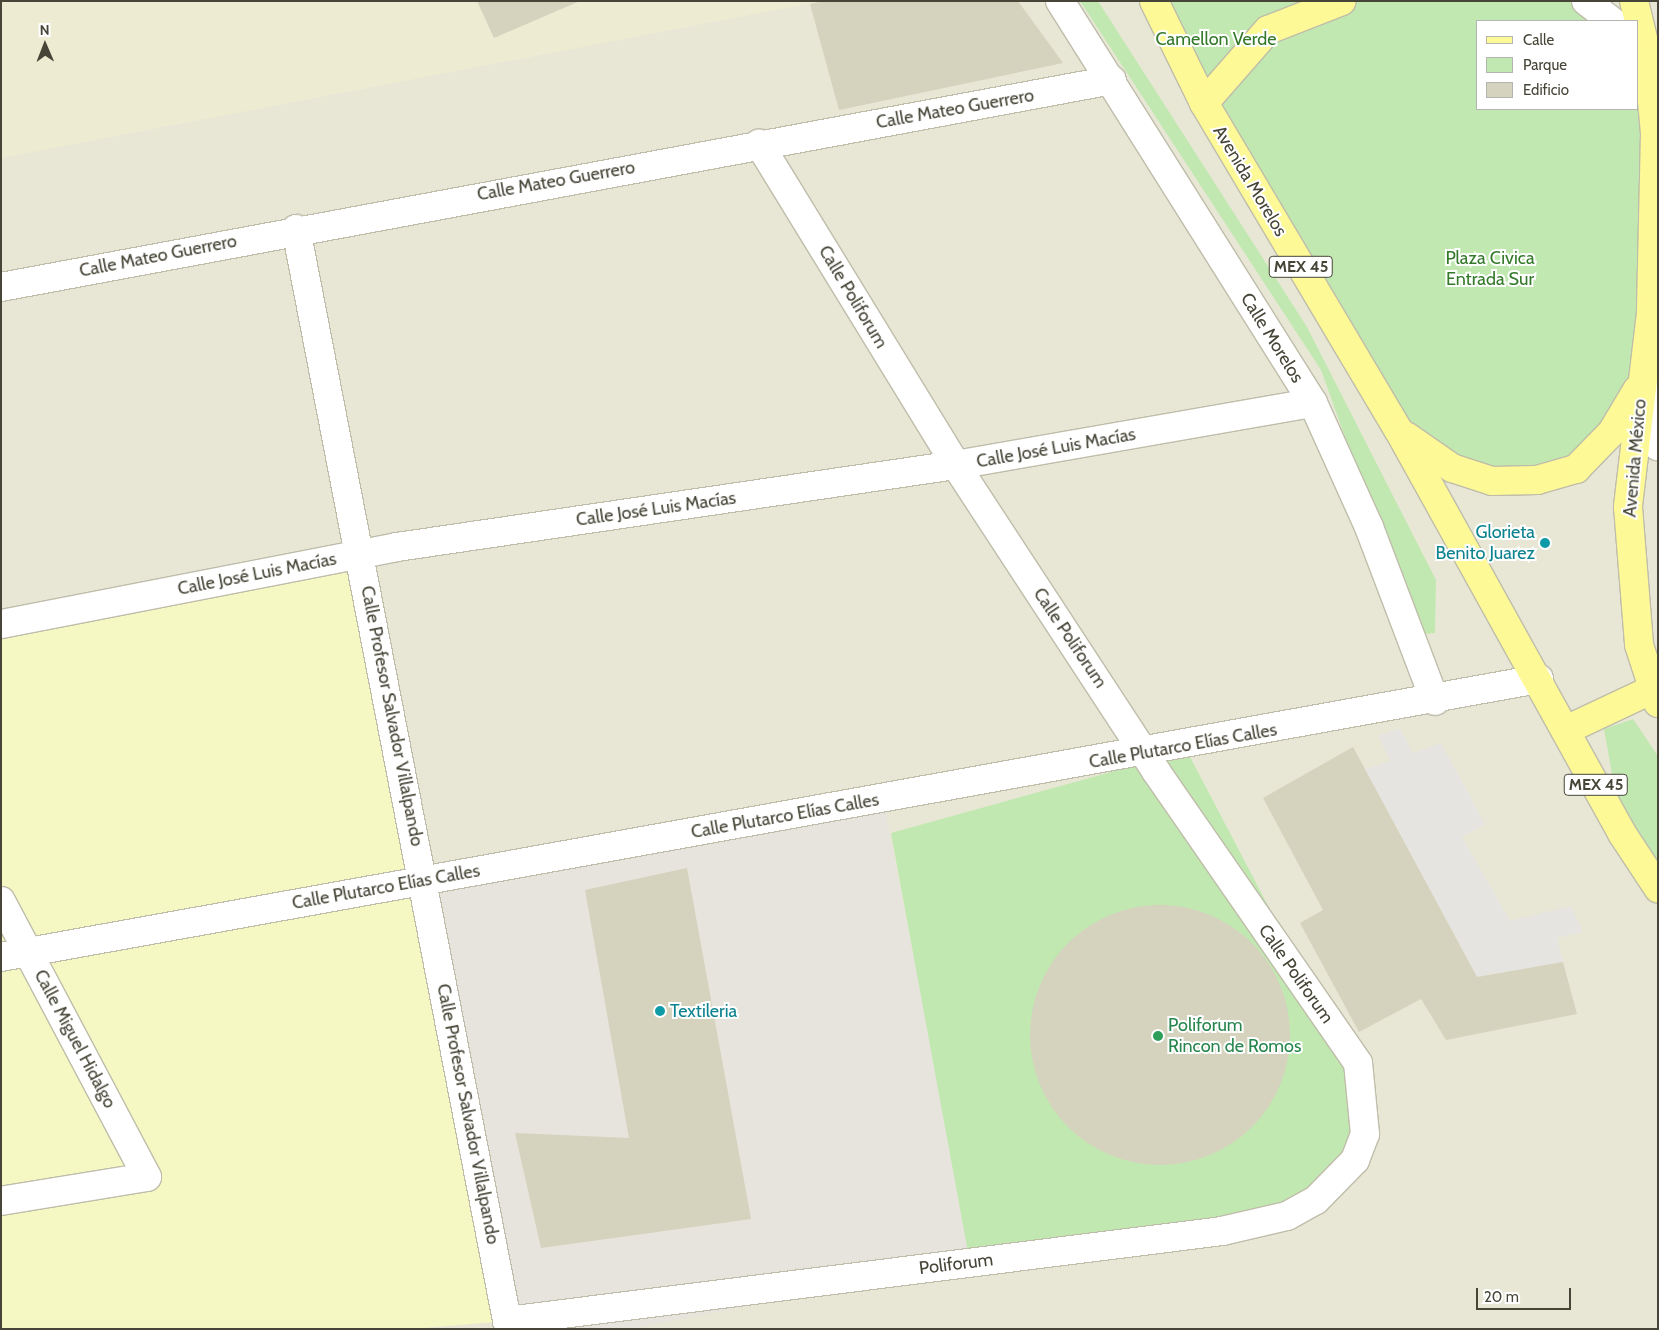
<!DOCTYPE html>
<meta charset="utf-8">
<style>
body{margin:0}
#map{position:relative;width:1659px;height:1330px;overflow:hidden;background:#f4f3e8;font-family:Cabin,sans-serif}
div>[style]{position:absolute}
.residential>*{inset:0;background:#e8e7d6}
.industrial>*{inset:0;background:#e6e4dc;transform-origin:0 0}
.education>*{inset:0;background:#edecd2}
.green>*{inset:0;background:#c2e8b1}
.sand>*{inset:0;background:#f6f8c4}
.parking>*{inset:0;background:#e5e4e0}
.building>*{inset:0;background:#d5d2bd}
.round{border-radius:50%}
.roads{filter:drop-shadow(1px 0 #bfbdaa) drop-shadow(-1px 0 #bfbdaa) drop-shadow(0 1px #bfbdaa) drop-shadow(0 -1px #bfbdaa)}
.minor>*{height:28px;margin:-14px;padding:0 14px;transform-origin:14px;border-radius:14px;background:#fff}
.major>*{height:28px;margin:-14px;padding:0 14px;transform-origin:14px;border-radius:14px;background:#fef997}
.dots>*{width:14px;height:14px;translate:-50% -50%;box-sizing:border-box;border:2px solid #fff;border-radius:50%}
span{translate:-50% -50%;white-space:nowrap;text-align:center;line-height:1.15;-webkit-text-stroke:4px #fff;paint-order:stroke}
.shield-label span{padding:1px 4px;background:#fff;border:1px solid;border-radius:4px;-webkit-text-stroke-width:0}
.shield-label{font-size:16px;color:#474537;font-weight:700}
.park-label{font-size:18px;color:#34792a}
.street-label{font-size:18px;color:#474537}
.culture-label{font-size:18px;color:#0d838f}
.right{translate:-100% -50%;text-align:right}
.left{translate:0 -50%;text-align:left}
.leisure-label{font-size:18px;color:#27864d}
.frame{position:absolute;inset:0;border:2px solid #474537;pointer-events:none}
.legend{position:absolute;left:1476px;top:20px;width:162px;height:90px;box-sizing:border-box;background:#fff;border:1px solid #b5b5af;margin:0;padding:6px 9px;list-style:none;font-size:15px;color:#474537}
.legend li{display:flex;align-items:center;gap:10px;height:25px}
.legend b{width:25px;border:1px solid #b5b5af}
.north{position:absolute;left:20px;top:20px;width:50px;height:50px;-webkit-text-stroke:4px #fff;paint-order:stroke;rotate:359deg;font-size:14px;font-weight:700;line-height:20px;text-align:center;color:#474537}
.north::after{content:'';display:block;margin:auto;width:18px;height:22px;background:#474537;clip-path:polygon(50% 0,100% 100%,50% 72%,0 100%)}
.scale{position:absolute;left:1476px;top:1288px;width:95px;height:22px;box-sizing:border-box;border:2px solid #474537;border-top:0;padding-left:6px;font-size:15px;line-height:18px;white-space:nowrap;color:#474537;-webkit-text-stroke:4px #fff;paint-order:stroke}
</style>
<div id="map">
<div class="residential">
<div style="clip-path:polygon(evenodd,1px 1px,1658px 1px,1658px 1329px,1px 1329px,1px 1px,1478px 21px,1638px 21px,1638px 109px,1478px 109px,1478px 21px)"></div>
</div>
<div class="industrial">
<div style="left:883px;top:799px;width:472px;height:467px;rotate:79deg"></div>
</div>
<div class="education">
<div style="clip-path:polygon(1px 1px,823px 1px,1px 158px)"></div>
</div>
<div class="green">
<div style="clip-path:polygon(1080px 1px,1098px 1px,1307px 327px,1436px 580px,1435px 633px,1416px 635px,1321px 370px)"></div>
<div style="clip-path:polygon(1159px 1px,1586px 1px,1612px 21px,1478px 21px,1478px 109px,1638px 109px,1638px 48px,1648px 59px,1643px 379px,1576px 469px,1492px 481px,1399px 431px)"></div>
<div style="clip-path:polygon(1633px 719px,1658px 756px,1658px 888px,1623px 835px,1604px 729px)"></div>
<div style="clip-path:polygon(1187px 751px,1363px 1087px,1365px 1134px,1287px 1216px,970px 1263px,891px 833px)"></div>
</div>
<div class="sand">
<div style="clip-path:polygon(362px 554px,507px 1321px,411px 1329px,1px 1329px,1px 624px)"></div>
</div>
<div class="parking">
<div style="clip-path:polygon(1400px 729px,1413px 753px,1441px 743px,1485px 824px,1462px 837px,1510px 921px,1571px 906px,1583px 932px,1557px 938px,1563px 962px,1477px 977px,1365px 769px,1390px 761px,1378px 735px)"></div>
</div>
<div class="building">
<div style="clip-path:polygon(477px 1px,580px 1px,494px 38px)"></div>
<div style="clip-path:polygon(823px 1px,1018px 1px,1063px 63px,839px 110px,810px 4px)"></div>
<div style="clip-path:polygon(1353px 747px,1477px 977px,1563px 962px,1577px 1014px,1446px 1040px,1421px 999px,1359px 1032px,1300px 923px,1323px 910px,1263px 798px)"></div>
<div style="clip-path:polygon(687px 868px,751px 1219px,541px 1248px,515px 1133px,629px 1138px,585px 890px)"></div>
<div class="round" style="left:1030px;top:905px;width:260px;height:260px"></div>
</div>
<div class="roads">
<div class="minor">
<div style="left:1060px;top:1px;width:475px;rotate:57.8deg"></div>
<div style="left:1313px;top:403px;width:136px;rotate:65.7deg"></div>
<div style="left:1369px;top:527px;width:186px;rotate:69.2deg"></div>
<div style="left:1586px;top:1px;width:33px;rotate:38deg"></div>
<div style="left:296px;top:229px;width:1112px;rotate:79.06deg"></div>
<div style="left:507px;top:1321px;width:721px;rotate:-7.17deg"></div>
<div style="left:1222px;top:1231px;width:67px;rotate:-13deg"></div>
<div style="left:1287px;top:1216px;width:33px;rotate:-29deg"></div>
<div style="left:1316px;top:1200px;width:56px;rotate:-45.7deg"></div>
<div style="left:1355px;top:1160px;width:28px;rotate:-69deg"></div>
<div style="left:1365px;top:1134px;width:71px;rotate:-95.6deg"></div>
<div style="left:1358px;top:1063px;width:355px;rotate:-124.7deg"></div>
<div style="left:1156px;top:771px;width:366px;rotate:-123.2deg"></div>
<div style="left:956px;top:465px;width:377px;rotate:-121.5deg"></div>
<div style="left:1px;top:287px;width:1130px;rotate:-10.55deg"></div>
<div style="left:1644px;top:384px;width:64px;rotate:77.3deg"></div>
<div style="left:1px;top:624px;width:403px;rotate:-11deg"></div>
<div style="left:397px;top:547px;width:565px;rotate:-8.35deg"></div>
<div style="left:956px;top:465px;width:362px;rotate:-9.9deg"></div>
<div style="left:1px;top:901px;width:312px;rotate:62.1deg"></div>
<div style="left:147px;top:1177px;width:148px;rotate:170.7deg"></div>
<div style="left:1px;top:957px;width:1563px;rotate:-10.25deg"></div>
</div>
<div class="major">
<div style="left:1154px;top:1px;width:114px;rotate:63.9deg"></div>
<div style="left:1204px;top:103px;width:382px;rotate:59.3deg"></div>
<div style="left:1399px;top:431px;width:462px;rotate:61deg"></div>
<div style="left:1623px;top:835px;width:64px;rotate:56.6deg"></div>
<div style="left:1634px;top:1px;width:60px;rotate:76.4deg"></div>
<div style="left:1648px;top:59px;width:74px;rotate:84.6deg"></div>
<div style="left:1655px;top:133px;width:180px;rotate:91.3deg"></div>
<div style="left:1651px;top:313px;width:195px;rotate:96.8deg"></div>
<div style="left:1628px;top:507px;width:138px;rotate:85.4deg"></div>
<div style="left:1639px;top:645px;width:61px;rotate:71.9deg"></div>
<div style="left:1204px;top:103px;width:97px;rotate:-48.8deg"></div>
<div style="left:1268px;top:30px;width:79px;rotate:-21.4deg"></div>
<div style="left:1406px;top:436px;width:56px;rotate:34.8deg"></div>
<div style="left:1452px;top:468px;width:42px;rotate:18deg"></div>
<div style="left:1492px;top:481px;width:45px;rotate:-1.3deg"></div>
<div style="left:1537px;top:480px;width:41px;rotate:-15.8deg"></div>
<div style="left:1576px;top:469px;width:52px;rotate:-45.8deg"></div>
<div style="left:1612px;top:432px;width:49px;rotate:-59.2deg"></div>
<div style="left:1566px;top:730px;width:96px;rotate:-25.2deg"></div>
</div>
</div>
<div class="dots">
<div style="left:1545px;top:543px;background:#0f9aa8"></div>
<div style="left:660px;top:1011px;background:#0f9aa8"></div>
<div style="left:1158px;top:1036px;background:#2e9e5b"></div>
</div>
<div class="shield-label">
<span style="left:1301px;top:267px">MEX 45</span>
<span style="left:1596px;top:785px">MEX 45</span>
</div>
<div class="park-label">
<span style="left:1216px;top:39px">Camellon Verde</span>
<span style="left:1490px;top:269px">Plaza Civica<br>Entrada Sur</span>
</div>
<div class="street-label">
<span style="left:955px;top:109px;rotate:-10deg">Calle Mateo Guerrero</span>
<span style="left:556px;top:181px;rotate:-10deg">Calle Mateo Guerrero</span>
<span style="left:1250px;top:181px;rotate:59deg">Avenida Morelos</span>
<span style="left:158px;top:256px;rotate:-11deg">Calle Mateo Guerrero</span>
<span style="left:853px;top:297px;rotate:59deg">Calle Poliforum</span>
<span style="left:1272px;top:338px;rotate:58deg">Calle Morelos</span>
<span style="left:1056px;top:448px;rotate:-10deg">Calle José Luis Macías</span>
<span style="left:1635px;top:458px;rotate:-85deg">Avenida México</span>
<span style="left:656px;top:509px;rotate:-8deg">Calle José Luis Macías</span>
<span style="left:257px;top:574px;rotate:-11deg">Calle José Luis Macías</span>
<span style="left:1070px;top:638px;rotate:56deg">Calle Poliforum</span>
<span style="left:392px;top:716px;rotate:79deg">Calle Profesor Salvador Villalpando</span>
<span style="left:1183px;top:746px;rotate:-10deg">Calle Plutarco Elías Calles</span>
<span style="left:785px;top:816px;rotate:-10deg">Calle Plutarco Elías Calles</span>
<span style="left:386px;top:887px;rotate:-10deg">Calle Plutarco Elías Calles</span>
<span style="left:1296px;top:974px;rotate:55deg">Calle Poliforum</span>
<span style="left:75px;top:1039px;rotate:62deg">Calle Miguel Hidalgo</span>
<span style="left:468px;top:1114px;rotate:79deg">Calle Profesor Salvador Villalpando</span>
<span style="left:956px;top:1264px;rotate:-7deg">Poliforum</span>
</div>
<div class="culture-label">
<span class="right" style="left:1535px;top:543px">Glorieta<br>Benito Juarez</span>
<span class="left" style="left:670px;top:1011px">Textileria</span>
</div>
<div class="leisure-label">
<span class="left" style="left:1168px;top:1036px">Poliforum<br>Rincon de Romos</span>
</div>
<div class="frame"></div>
<ul class="legend">
<li><b style="height:6px;background:#fef997"></b>Calle</li>
<li><b style="height:14px;background:#c2e8b1"></b>Parque</li>
<li><b style="height:14px;background:#d5d2bd"></b>Edificio</li>
</ul>
<div class="north">N</div>
<div class="scale">20 m</div>
</div>
